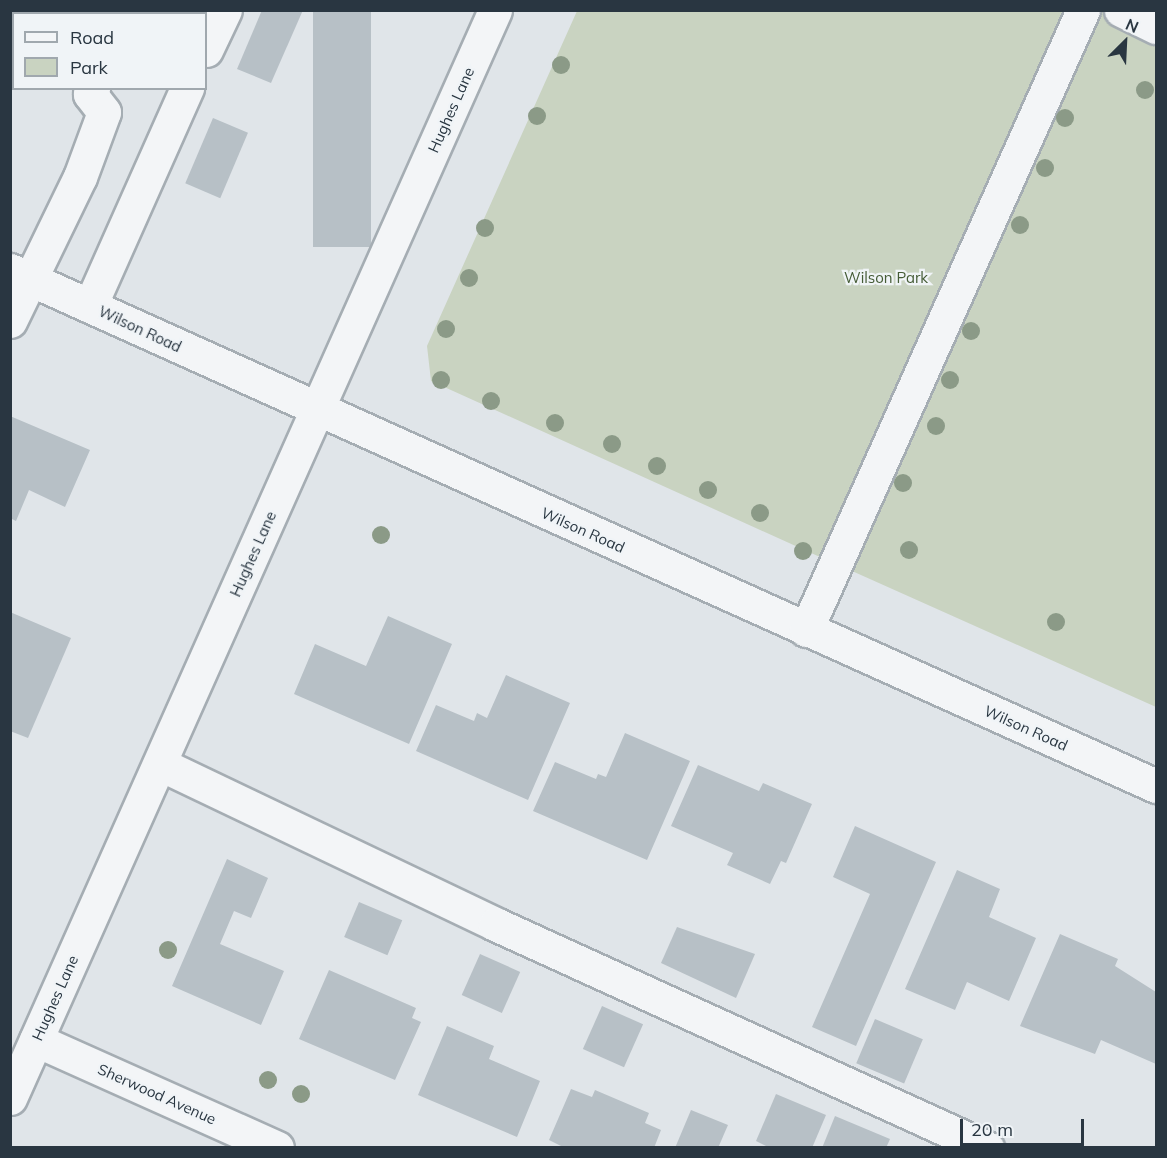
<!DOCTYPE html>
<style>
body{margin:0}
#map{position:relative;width:1167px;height:1158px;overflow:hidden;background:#e0e5e9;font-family:Mulish,sans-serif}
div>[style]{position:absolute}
.green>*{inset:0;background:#c9d3c1}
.building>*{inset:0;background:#b7c0c6;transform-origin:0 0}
.roads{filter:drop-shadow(2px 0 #a5adb3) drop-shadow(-2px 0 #a5adb3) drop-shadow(0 2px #a5adb3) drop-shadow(0 -2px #a5adb3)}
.minor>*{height:33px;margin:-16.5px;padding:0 16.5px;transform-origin:16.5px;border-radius:16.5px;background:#f3f5f7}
.trees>*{width:18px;height:18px;margin:-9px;border-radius:50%;background:#8b9a87}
span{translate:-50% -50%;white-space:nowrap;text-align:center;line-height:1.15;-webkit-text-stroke:4.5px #f0f4f7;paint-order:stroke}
.street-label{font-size:15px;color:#293641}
.park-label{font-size:15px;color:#455c36}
.frame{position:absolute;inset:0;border:12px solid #293641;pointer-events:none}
.legend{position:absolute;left:12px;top:12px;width:195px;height:78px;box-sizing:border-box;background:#f0f4f7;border:2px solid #a0a8ae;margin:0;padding:8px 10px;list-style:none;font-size:18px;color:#293641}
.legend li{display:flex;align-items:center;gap:12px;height:30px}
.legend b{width:30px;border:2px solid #a0a8ae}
.north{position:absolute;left:1095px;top:12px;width:60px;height:60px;-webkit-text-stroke:4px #f0f4f7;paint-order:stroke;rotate:24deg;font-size:16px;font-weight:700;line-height:24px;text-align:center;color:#293641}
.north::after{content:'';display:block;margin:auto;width:21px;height:27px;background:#293641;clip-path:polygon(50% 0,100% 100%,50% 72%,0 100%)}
.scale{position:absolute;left:960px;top:1119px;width:124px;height:27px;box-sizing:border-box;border:3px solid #293641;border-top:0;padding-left:8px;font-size:18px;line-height:21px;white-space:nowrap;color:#293641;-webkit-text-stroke:4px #f0f4f7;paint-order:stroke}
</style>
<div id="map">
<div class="green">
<div style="clip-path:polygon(577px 11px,1156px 11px,1156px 707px,852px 571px,857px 559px,837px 550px,831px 562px,431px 381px,427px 346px)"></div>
</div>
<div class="building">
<div style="clip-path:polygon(10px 10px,52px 10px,14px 14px,14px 42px)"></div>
<div style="clip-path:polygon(63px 10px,83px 10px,89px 14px,61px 14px)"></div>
<div style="clip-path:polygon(156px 10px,210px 10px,154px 14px)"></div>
<div style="clip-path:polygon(262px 10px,303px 10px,271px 83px,237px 69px)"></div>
<div style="left:313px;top:10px;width:58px;height:237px"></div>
<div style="left:213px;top:118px;width:38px;height:71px;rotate:23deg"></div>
<div style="clip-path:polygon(10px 416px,90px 450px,65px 507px,29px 490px,16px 521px,10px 518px)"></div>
<div style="clip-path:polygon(10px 612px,71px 638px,28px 738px,10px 731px)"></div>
<div style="clip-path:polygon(388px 616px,452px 644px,409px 744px,294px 694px,315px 644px,366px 666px)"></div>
<div style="clip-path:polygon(506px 675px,570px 703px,528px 800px,416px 751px,436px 705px,474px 721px,477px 713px,487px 718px)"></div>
<div style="clip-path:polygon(625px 733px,690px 761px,647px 860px,533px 811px,555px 762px,596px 779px,598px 774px,606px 777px)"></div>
<div style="clip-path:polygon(698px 765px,759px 791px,763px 783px,812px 804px,786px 863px,781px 861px,770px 884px,727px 865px,733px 853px,671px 826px)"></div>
<div style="clip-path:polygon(855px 826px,936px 862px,856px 1046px,812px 1027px,870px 894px,833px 877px)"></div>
<div style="clip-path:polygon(227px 859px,268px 878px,251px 918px,234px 911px,220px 944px,284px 971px,261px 1025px,172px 986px)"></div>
<div style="clip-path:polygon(957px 870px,1000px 889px,989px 917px,1036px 938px,1009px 1001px,967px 982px,955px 1010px,905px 989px)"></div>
<div style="left:359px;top:902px;width:47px;height:38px;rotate:23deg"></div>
<div style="clip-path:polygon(677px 927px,755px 954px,736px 998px,661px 963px)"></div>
<div style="clip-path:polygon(1060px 934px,1118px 959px,1115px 966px,1156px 992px,1156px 1064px,1101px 1040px,1095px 1054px,1020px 1026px)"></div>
<div style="left:480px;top:954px;width:44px;height:45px;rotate:24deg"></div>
<div style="clip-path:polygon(329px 970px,416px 1008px,412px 1018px,421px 1022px,395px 1080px,299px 1039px)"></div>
<div style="left:602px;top:1006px;width:45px;height:47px;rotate:24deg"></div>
<div style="left:875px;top:1019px;width:52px;height:48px;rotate:23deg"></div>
<div style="clip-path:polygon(447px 1026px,494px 1046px,489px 1059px,540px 1081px,517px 1137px,418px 1095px)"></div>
<div style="clip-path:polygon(571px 1089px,592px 1097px,595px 1090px,649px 1113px,645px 1123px,661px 1130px,654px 1148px,565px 1148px,549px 1140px)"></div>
<div style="clip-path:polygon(776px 1094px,826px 1115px,812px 1148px,770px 1148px,756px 1141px)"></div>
<div style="clip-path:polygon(691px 1110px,728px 1125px,718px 1148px,675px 1148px)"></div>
<div style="clip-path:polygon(835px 1116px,890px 1139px,886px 1148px,822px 1148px)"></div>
</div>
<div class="roads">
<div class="minor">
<div style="left:1121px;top:10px;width:39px;rotate:26deg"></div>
<div style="left:124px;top:14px;width:4px;rotate:-76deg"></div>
<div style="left:206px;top:50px;width:44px;rotate:-64.6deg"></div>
<div style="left:10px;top:61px;width:4px;rotate:27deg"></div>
<div style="left:10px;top:270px;width:1257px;rotate:24.24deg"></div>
<div style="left:90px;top:306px;width:239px;rotate:-66deg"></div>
<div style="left:10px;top:321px;width:160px;rotate:-64.1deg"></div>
<div style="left:80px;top:177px;width:69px;rotate:-69.7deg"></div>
<div style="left:104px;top:112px;width:23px;rotate:-128deg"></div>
<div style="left:90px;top:94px;width:7px;rotate:-63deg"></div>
<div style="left:806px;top:630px;width:679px;rotate:-65.93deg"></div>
<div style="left:160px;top:764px;width:371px;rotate:25.5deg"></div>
<div style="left:495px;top:924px;width:541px;rotate:24.48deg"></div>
<div style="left:36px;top:1040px;width:264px;rotate:24.1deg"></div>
<div style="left:10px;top:1098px;width:1191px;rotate:-65.97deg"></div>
</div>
</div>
<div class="trees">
<div style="left:561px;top:65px"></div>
<div style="left:1145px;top:90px"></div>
<div style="left:537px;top:116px"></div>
<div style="left:1065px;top:118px"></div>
<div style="left:1045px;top:168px"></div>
<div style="left:1020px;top:225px"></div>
<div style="left:485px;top:228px"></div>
<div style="left:469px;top:278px"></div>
<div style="left:446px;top:329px"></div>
<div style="left:971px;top:331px"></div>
<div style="left:441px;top:380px"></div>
<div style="left:950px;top:380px"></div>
<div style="left:491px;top:401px"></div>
<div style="left:555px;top:423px"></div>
<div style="left:936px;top:426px"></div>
<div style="left:612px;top:444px"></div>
<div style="left:657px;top:466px"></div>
<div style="left:903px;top:483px"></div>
<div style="left:708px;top:490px"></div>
<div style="left:760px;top:513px"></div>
<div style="left:381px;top:535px"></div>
<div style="left:909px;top:550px"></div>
<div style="left:803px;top:551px"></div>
<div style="left:1056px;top:622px"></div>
<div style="left:168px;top:950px"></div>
<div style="left:268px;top:1080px"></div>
<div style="left:301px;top:1094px"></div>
</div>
<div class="street-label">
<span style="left:451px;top:110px;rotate:-66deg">Hughes Lane</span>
<span style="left:140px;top:329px;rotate:25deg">Wilson Road</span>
<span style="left:583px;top:530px;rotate:24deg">Wilson Road</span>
<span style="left:253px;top:554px;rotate:-66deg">Hughes Lane</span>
<span style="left:1026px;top:728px;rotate:24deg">Wilson Road</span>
<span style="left:55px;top:998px;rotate:-66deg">Hughes Lane</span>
<span style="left:157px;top:1094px;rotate:24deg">Sherwood Avenue</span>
</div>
<div class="park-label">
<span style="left:886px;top:278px">Wilson Park</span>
</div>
<div class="frame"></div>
<ul class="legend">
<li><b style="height:8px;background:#f3f5f7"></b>Road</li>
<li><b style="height:16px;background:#c9d3c1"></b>Park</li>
</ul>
<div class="north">N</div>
<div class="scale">20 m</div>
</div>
